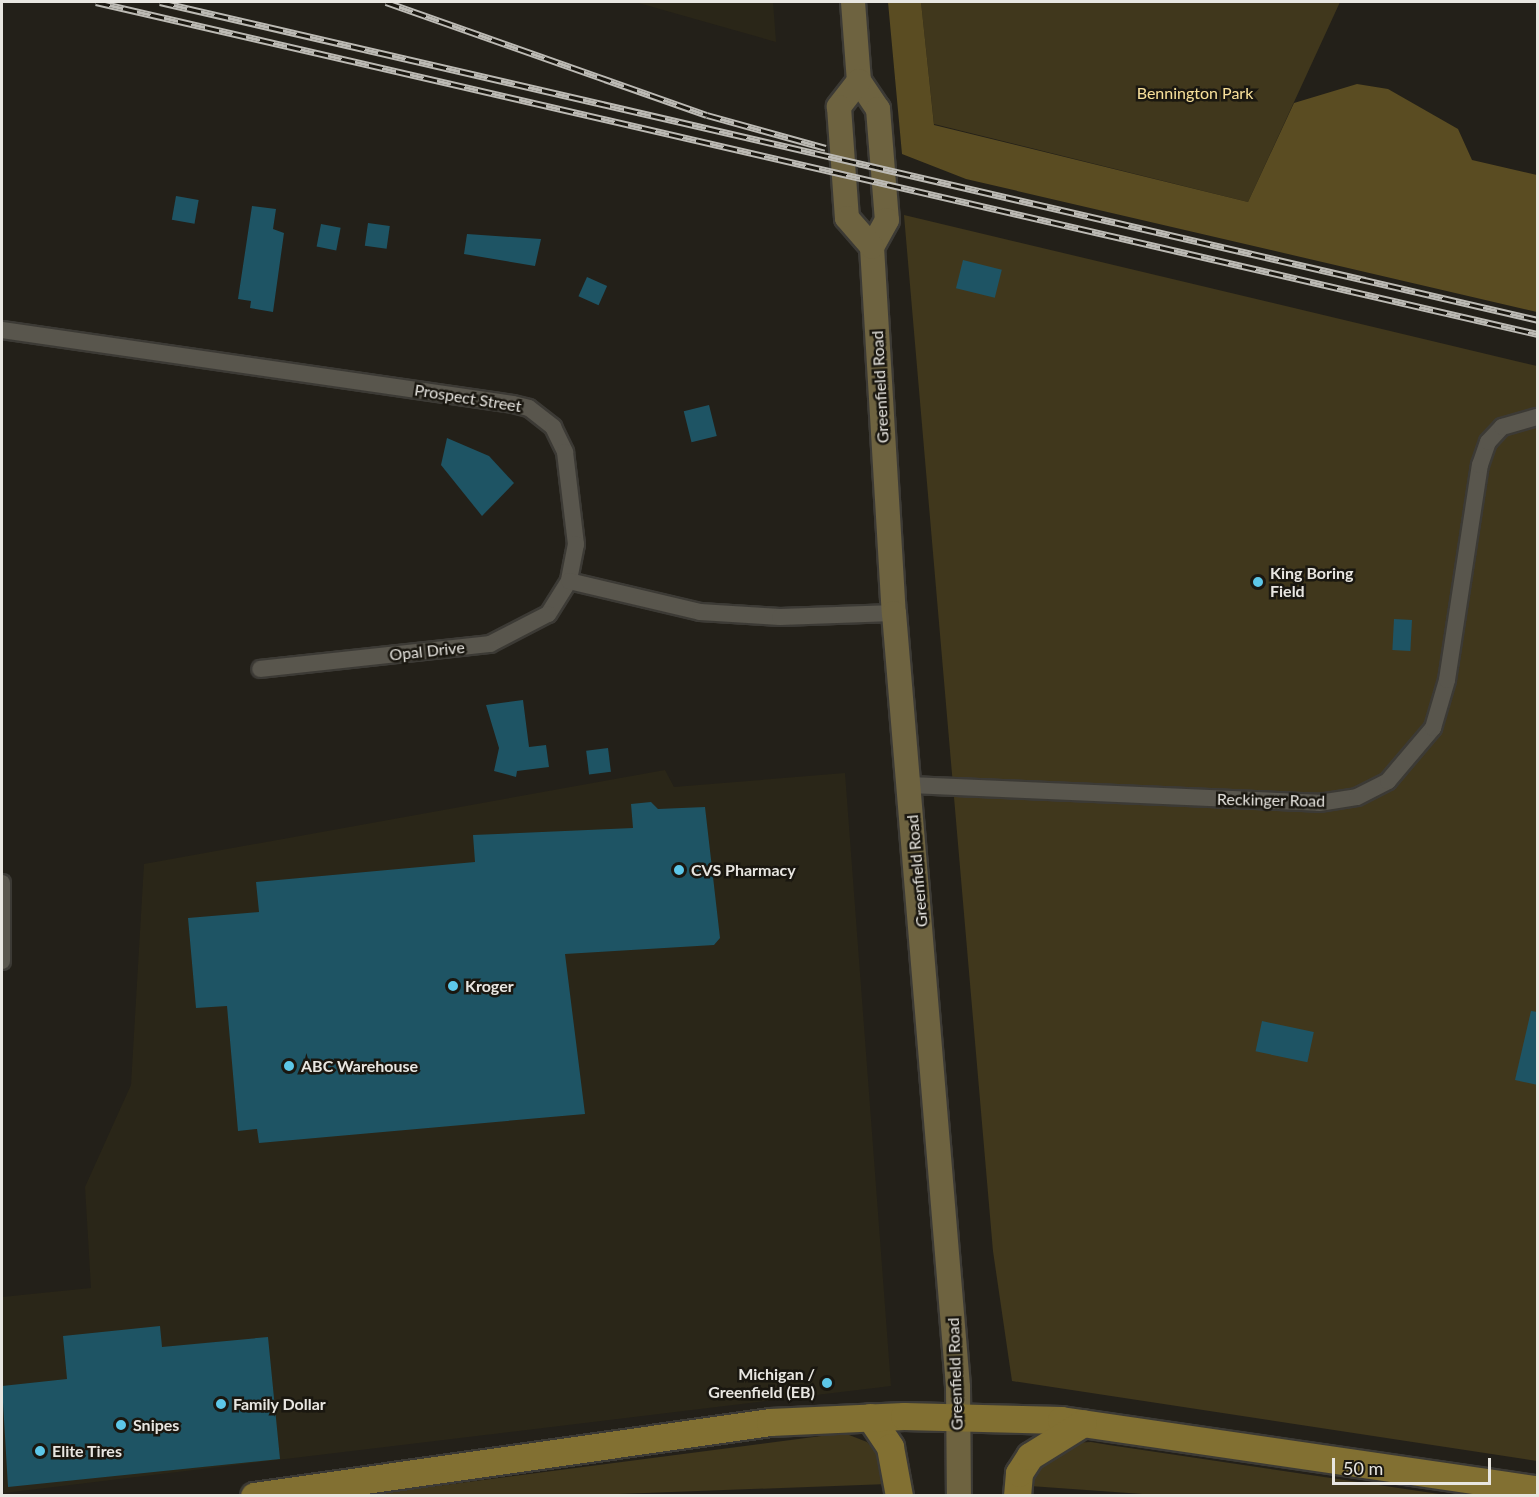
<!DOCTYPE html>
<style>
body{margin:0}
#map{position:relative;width:1539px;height:1497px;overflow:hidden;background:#232019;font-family:Lato,sans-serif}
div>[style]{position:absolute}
.built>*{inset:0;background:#2a2618}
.green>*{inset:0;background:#40371c}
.forest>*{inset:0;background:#5a4c22}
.building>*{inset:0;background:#1e5464;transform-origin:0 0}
.roads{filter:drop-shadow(2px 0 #3c3a35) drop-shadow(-2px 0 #3c3a35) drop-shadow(0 2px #3c3a35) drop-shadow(0 -2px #3c3a35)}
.minor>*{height:16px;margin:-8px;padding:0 8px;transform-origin:8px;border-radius:8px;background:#59564d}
.secondary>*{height:24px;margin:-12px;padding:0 12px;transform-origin:12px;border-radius:12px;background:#6e6340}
.primary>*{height:27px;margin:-13.5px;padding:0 13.5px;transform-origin:13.5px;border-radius:13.5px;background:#827032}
.rail>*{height:7px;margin-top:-3.5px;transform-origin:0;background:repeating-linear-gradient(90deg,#1a1710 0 14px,#bcbab4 0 28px);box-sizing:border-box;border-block:2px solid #bcbab4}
.dots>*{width:16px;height:16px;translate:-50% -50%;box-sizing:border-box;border:3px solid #1a1710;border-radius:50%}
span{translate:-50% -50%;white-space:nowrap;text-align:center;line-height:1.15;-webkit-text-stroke:5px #1a1710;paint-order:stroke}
.park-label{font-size:16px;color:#f8e09a}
.street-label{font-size:16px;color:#e8e6e1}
.poi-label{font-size:16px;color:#e8e6e1;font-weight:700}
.left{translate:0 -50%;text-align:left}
.right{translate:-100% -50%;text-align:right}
.frame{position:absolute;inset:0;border:3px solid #e8e6e1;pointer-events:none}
.scale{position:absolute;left:1332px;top:1458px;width:159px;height:27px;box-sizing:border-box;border:3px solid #e8e6e1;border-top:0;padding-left:8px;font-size:18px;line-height:21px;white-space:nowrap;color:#e8e6e1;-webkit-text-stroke:4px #1a1710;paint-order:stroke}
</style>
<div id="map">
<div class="built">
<div style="clip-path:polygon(635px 2px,773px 2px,776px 42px)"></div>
<div style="clip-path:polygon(665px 770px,674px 787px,845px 773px,891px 1386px,4px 1493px,2px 1297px,91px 1288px,85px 1187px,131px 1085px,144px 864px)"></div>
</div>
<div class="green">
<div style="clip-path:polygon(921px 2px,1340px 2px,1248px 202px,934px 124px)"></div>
<div style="clip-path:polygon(904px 215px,1537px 366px,1537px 1461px,1012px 1381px,993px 1251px)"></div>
<div style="clip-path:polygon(844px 1433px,867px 1442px,879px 1455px,888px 1484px,566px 1496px,360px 1496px)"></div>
<div style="clip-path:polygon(1091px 1442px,1109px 1445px,1446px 1495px,1171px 1496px,1030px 1486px,1046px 1456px,1071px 1443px)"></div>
</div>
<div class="forest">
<div style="clip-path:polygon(888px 2px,921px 2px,934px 125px,1248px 202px,1294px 103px,1357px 84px,1388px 89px,1458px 129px,1472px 160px,1537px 175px,1537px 312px,966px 179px,902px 154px)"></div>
</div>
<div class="building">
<div style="left:176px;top:196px;width:23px;height:24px;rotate:10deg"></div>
<div style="clip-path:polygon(252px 206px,276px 209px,273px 229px,284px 233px,273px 312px,250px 308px,251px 301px,238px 299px)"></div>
<div style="left:368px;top:223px;width:22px;height:23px;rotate:8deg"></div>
<div style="left:321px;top:224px;width:20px;height:23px;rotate:11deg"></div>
<div style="clip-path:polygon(467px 234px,541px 239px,535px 266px,464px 254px)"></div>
<div style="left:963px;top:260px;width:40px;height:29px;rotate:14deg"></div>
<div style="left:587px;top:277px;width:22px;height:21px;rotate:24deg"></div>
<div style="left:709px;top:405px;width:32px;height:26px;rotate:76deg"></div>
<div style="clip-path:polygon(447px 438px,489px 456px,514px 483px,482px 516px,441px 465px)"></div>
<div style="left:1394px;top:619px;width:18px;height:31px;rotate:3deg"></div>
<div style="clip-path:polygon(523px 700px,529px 747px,546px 745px,549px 767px,517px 771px,516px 777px,494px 771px,499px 748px,486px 705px)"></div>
<div style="left:608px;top:748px;width:24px;height:22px;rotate:83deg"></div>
<div style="clip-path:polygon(651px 802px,658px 809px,705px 807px,720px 938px,714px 945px,565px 954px,585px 1114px,259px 1143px,257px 1129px,238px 1131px,227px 1006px,196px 1008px,188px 918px,259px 912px,256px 882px,475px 862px,473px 835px,633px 828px,631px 804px)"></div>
<div style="clip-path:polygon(1531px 1011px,1538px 1012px,1538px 1085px,1515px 1080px)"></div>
<div style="left:1262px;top:1021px;width:53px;height:31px;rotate:12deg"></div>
<div style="clip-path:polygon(160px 1326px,162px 1347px,268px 1337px,280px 1459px,8px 1487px,2px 1386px,67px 1379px,63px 1336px)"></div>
</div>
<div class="roads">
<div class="minor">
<div style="left:2px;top:330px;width:516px;rotate:8.24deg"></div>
<div style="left:513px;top:404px;width:16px;rotate:14deg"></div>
<div style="left:529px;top:408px;width:31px;rotate:38deg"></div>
<div style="left:553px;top:427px;width:28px;rotate:64deg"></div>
<div style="left:565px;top:452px;width:93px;rotate:83.2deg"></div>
<div style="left:576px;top:544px;width:38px;rotate:101deg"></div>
<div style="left:569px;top:581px;width:39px;rotate:122deg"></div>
<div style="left:548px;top:614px;width:65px;rotate:152.7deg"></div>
<div style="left:490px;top:644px;width:231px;rotate:173.8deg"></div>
<div style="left:569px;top:581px;width:135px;rotate:13.3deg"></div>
<div style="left:700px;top:612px;width:80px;rotate:3.6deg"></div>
<div style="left:780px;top:617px;width:114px;rotate:-2deg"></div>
<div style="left:910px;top:785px;width:409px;rotate:2.5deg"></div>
<div style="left:1319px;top:803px;width:38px;rotate:-9deg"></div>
<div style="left:1357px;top:797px;width:35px;rotate:-27deg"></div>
<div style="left:1388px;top:781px;width:70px;rotate:-49.7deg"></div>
<div style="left:1433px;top:728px;width:50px;rotate:-73.7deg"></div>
<div style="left:1447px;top:680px;width:218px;rotate:-81.3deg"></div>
<div style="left:1480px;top:465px;width:24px;rotate:-71deg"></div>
<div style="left:1488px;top:442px;width:21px;rotate:-47deg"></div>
<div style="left:1502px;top:427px;width:37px;rotate:-16deg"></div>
<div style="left:2px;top:883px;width:78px;rotate:90deg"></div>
</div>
<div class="secondary">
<div style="left:853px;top:2px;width:79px;rotate:85.7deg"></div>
<div style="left:859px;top:81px;width:34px;rotate:56deg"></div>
<div style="left:878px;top:109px;width:111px;rotate:85.4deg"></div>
<div style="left:887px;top:220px;width:31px;rotate:119deg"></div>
<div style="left:872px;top:247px;width:367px;rotate:86.6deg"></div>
<div style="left:894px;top:613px;width:777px;rotate:85.27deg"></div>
<div style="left:958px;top:1387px;width:109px;rotate:89.5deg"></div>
<div style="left:859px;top:81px;width:33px;rotate:128deg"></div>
<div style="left:839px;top:107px;width:111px;rotate:85.9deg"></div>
<div style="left:847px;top:218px;width:38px;rotate:49deg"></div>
</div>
<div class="primary">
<div style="left:870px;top:1417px;width:36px;rotate:56deg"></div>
<div style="left:890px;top:1447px;width:50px;rotate:79.6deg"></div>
<div style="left:254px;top:1496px;width:521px;rotate:-8.16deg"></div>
<div style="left:770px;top:1422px;width:134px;rotate:-2.6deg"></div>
<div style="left:904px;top:1416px;width:157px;rotate:1.5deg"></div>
<div style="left:1061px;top:1420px;width:482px;rotate:8.3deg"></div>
<div style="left:1017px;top:1496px;width:23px;rotate:-85deg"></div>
<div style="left:1019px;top:1473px;width:20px;rotate:-57deg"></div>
<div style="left:1030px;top:1456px;width:62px;rotate:-31.9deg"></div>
</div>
</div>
<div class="rail">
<div style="left:96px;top:2px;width:1480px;rotate:12.97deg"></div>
<div style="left:160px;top:2px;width:1414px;rotate:12.99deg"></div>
<div style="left:386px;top:2px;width:340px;rotate:19.4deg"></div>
<div style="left:707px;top:115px;width:123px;rotate:15.5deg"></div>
</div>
<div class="dots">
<div style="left:1258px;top:582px;background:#5dc7e8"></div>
<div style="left:679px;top:870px;background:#5dc7e8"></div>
<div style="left:453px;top:986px;background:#5dc7e8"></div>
<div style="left:289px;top:1066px;background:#5dc7e8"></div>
<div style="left:827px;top:1383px;background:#5dc7e8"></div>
<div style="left:221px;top:1404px;background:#5dc7e8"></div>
<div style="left:121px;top:1425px;background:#5dc7e8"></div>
<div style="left:40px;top:1451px;background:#5dc7e8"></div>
</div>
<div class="park-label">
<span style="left:1195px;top:93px">Bennington Park</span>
</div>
<div class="street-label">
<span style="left:880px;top:387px;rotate:-93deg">Greenfield Road</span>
<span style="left:468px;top:398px;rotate:9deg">Prospect Street</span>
<span style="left:427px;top:651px;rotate:-6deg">Opal Drive</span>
<span style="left:1271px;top:800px;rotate:1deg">Reckinger Road</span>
<span style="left:917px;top:871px;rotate:-95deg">Greenfield Road</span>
<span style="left:955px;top:1374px;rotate:-92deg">Greenfield Road</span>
</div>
<div class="poi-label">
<span class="left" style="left:1270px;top:582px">King Boring<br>Field</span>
<span class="left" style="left:691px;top:870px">CVS Pharmacy</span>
<span class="left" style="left:465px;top:986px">Kroger</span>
<span class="left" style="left:301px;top:1066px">ABC Warehouse</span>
<span class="right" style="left:815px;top:1383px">Michigan /<br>Greenfield (EB)</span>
<span class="left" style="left:233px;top:1404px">Family Dollar</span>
<span class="left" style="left:133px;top:1425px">Snipes</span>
<span class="left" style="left:52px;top:1451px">Elite Tires</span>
</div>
<div class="frame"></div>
<div class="scale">50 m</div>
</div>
